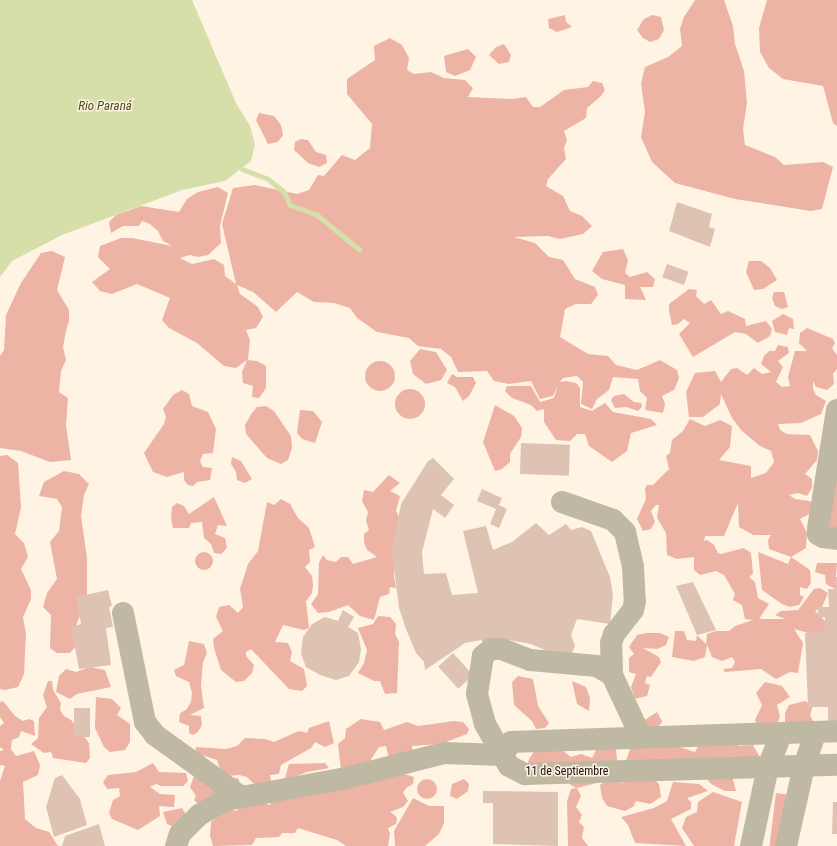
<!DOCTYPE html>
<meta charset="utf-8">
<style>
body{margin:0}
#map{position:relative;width:837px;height:846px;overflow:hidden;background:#fff3e4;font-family:"Roboto Condensed",sans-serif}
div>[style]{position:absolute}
.forest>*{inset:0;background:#edb3a5;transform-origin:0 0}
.round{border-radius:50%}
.water>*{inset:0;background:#d6dfa9}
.stream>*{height:5px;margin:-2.5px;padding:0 2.5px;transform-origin:2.5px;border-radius:2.5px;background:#d6dfa9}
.building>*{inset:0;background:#dfc3b2;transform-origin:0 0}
.minor>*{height:22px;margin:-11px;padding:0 11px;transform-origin:11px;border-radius:11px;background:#bfb9a3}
span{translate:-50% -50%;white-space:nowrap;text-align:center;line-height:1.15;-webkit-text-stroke:3px #fff3e4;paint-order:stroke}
.street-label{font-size:12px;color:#181108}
.water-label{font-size:13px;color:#4b5116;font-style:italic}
</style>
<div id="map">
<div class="forest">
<div style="clip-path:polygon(695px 0,724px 0,733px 26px,735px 44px,744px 71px,747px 103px,743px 129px,745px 145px,775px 157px,784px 165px,823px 162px,833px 167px,822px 209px,811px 211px,735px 199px,675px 183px,652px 162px,641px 137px,645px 112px,641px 83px,645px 67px,668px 57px,682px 46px,680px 29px,684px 17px)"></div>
<div style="clip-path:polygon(767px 0,837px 0,837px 126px,833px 123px,823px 86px,783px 79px,769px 68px,760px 52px,759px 28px)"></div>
<div style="clip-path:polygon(565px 15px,566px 22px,572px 27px,557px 32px,549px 28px,548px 19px)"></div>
<div style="clip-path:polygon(652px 15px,661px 17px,664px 30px,659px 39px,650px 42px,643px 38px,637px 30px,644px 19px)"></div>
<div style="clip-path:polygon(390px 38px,402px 45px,409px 58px,407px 70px,414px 74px,431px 72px,444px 78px,465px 80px,473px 88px,468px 97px,512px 99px,526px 97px,533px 107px,540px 107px,564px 90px,588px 87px,593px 81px,602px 83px,605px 90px,601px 96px,587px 108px,586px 118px,564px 131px,567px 140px,564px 148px,566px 159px,548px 179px,546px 186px,563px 196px,570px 211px,582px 216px,592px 226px,583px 234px,560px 239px,548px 236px,514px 237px,535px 243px,549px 257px,563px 260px,575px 279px,595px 287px,598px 295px,591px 304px,576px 304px,565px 309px,560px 337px,588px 354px,608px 356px,616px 365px,637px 370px,660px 360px,677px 370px,679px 378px,674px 390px,662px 396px,665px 404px,663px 413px,645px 410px,647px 398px,640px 391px,638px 379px,613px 377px,609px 390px,597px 399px,592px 409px,581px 404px,583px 382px,577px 376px,563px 378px,560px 382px,566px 381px,576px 383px,580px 388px,580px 407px,592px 411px,605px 403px,613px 412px,651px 419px,657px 425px,631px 433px,627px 451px,612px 462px,589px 446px,585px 434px,577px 434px,570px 441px,556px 440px,544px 422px,544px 409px,537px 411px,531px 405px,512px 398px,505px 391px,507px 386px,531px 386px,540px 402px,554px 398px,558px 385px,553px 396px,540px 399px,531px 381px,509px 384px,494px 381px,487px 371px,458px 372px,451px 357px,441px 349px,418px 346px,409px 338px,377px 332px,357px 318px,350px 308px,334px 303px,314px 302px,297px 292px,276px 312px,253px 292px,237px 285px,240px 294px,258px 307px,263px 317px,256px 328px,246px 330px,250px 340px,248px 360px,257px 361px,266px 366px,266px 388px,259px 398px,252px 397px,253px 386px,243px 383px,242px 372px,247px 360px,236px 368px,224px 366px,197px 343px,169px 328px,162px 320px,170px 298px,137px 284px,112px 294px,100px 291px,92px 282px,110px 269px,98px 257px,100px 246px,121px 238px,132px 238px,172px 246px,163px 241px,158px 231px,150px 224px,142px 221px,139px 226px,123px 226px,111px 233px,109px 222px,116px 215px,141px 206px,179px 212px,187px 199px,198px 192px,218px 187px,228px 193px,220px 226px,221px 243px,208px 255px,198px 257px,190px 255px,180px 258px,192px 264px,214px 259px,224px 265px,225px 276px,236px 284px,222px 224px,233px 188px,255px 185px,297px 194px,309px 190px,318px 175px,324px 176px,342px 155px,355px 160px,370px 148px,372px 124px,347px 94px,347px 79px,375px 60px,374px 46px)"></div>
<div style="clip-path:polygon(504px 44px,511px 55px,509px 62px,499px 64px,489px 55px,496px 47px)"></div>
<div style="clip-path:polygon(468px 49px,476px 57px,470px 70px,455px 76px,446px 72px,444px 56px)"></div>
<div style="clip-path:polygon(259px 113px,274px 116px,281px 125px,283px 135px,278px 142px,268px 144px,256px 120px)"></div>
<div style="clip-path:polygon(301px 139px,308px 140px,316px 152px,326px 155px,327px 163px,319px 167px,308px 163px,294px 150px,295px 142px)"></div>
<div style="clip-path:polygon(623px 249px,628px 260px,625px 273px,630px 277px,647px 272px,655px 279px,653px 287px,640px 287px,646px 300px,625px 299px,625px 285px,602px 279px,592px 271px,603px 252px)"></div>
<div style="clip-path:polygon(52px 251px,65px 257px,57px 290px,69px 310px,69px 321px,66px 331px,63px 347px,66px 360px,61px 371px,59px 392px,68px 398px,66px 425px,71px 460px,50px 462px,21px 451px,0 448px,0 356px,4px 350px,6px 315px,21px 283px,41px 253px)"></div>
<div style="clip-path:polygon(749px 261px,761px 261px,770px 268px,777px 280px,763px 289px,754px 290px,746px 272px)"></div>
<div style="clip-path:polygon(689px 289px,697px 290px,696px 296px,704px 304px,711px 300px,721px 314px,728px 311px,745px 319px,746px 326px,766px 321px,772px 329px,770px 336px,758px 343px,746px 334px,735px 332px,693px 357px,679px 334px,690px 323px,684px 319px,678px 324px,672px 325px,669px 310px,669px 304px)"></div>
<div style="clip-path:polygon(774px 292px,784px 292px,788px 307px,782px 309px,775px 306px,772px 298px)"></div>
<div style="clip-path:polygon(783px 314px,793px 319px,794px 329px,789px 328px,787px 335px,775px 332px,772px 321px)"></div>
<div style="clip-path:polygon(807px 328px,833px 339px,835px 343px,832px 348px,837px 355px,837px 369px,833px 374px,834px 384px,827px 390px,816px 387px,813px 381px,813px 389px,816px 395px,826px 401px,821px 414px,801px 423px,778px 424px,780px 430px,787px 434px,810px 435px,818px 451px,817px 460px,805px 474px,812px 479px,812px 488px,807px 496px,798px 493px,789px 495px,795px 499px,810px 501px,812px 505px,811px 513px,800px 519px,807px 533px,806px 548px,791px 557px,810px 570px,811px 583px,807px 589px,800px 587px,800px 595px,804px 597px,799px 605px,790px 607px,782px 604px,762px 590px,758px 552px,788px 564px,791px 557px,769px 549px,768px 540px,771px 535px,753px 535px,739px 527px,738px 503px,724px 536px,705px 536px,704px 541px,707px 540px,714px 545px,718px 553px,721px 554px,744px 548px,751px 553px,753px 574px,749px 577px,755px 582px,758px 598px,769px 604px,759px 619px,785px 619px,775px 615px,781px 611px,798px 610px,814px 589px,820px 588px,828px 593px,822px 607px,815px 611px,828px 624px,824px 633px,812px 634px,794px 629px,803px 643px,798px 673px,790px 672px,776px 679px,761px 669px,725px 672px,723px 669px,732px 668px,735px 662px,732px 657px,722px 661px,712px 657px,707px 645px,705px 657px,694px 661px,672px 657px,675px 631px,684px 631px,687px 640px,696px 641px,697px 635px,706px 644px,707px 634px,716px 631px,729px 631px,735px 626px,753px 620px,745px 619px,742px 605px,733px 600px,735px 594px,724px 575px,716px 571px,700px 575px,694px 570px,694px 557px,677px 559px,667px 555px,666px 533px,657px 518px,659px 505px,656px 505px,651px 511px,655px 522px,651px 529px,643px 531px,637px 519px,646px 499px,645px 489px,647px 485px,653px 485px,669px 469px,666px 456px,670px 453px,672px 440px,683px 431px,690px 419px,705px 426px,720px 420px,732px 426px,730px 447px,719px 460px,751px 466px,751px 478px,766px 473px,774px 462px,771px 451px,760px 446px,742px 431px,732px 418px,721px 394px,720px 404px,703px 417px,689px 417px,686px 392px,695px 373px,715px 371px,721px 382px,731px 369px,737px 368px,747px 375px,754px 368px,762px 374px,771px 372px,761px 364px,764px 356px,769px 351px,775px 351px,778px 345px,788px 347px,789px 353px,778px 361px,783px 367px,776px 382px,782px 387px,790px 386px,788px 377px,795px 351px,807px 351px,799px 343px,800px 333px)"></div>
<div style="clip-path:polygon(420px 349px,436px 352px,447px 370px,441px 380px,426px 384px,413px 374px,410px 361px)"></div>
<div class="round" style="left:365px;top:361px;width:30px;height:30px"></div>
<div style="clip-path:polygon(452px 374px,457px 377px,473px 377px,476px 383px,469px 396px,463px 401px,455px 387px,447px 383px)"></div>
<div class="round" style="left:395px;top:389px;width:30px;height:30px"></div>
<div style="clip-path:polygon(182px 390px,189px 394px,192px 406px,208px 412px,216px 429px,213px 453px,203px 454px,200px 461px,203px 467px,212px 468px,210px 480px,197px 482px,193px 486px,188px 485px,184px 480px,184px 472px,167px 477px,153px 472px,144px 453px,164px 424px,166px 417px,163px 409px,173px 395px)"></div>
<div style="clip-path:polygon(624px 394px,634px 402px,641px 403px,642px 407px,638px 411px,626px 407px,615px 408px,611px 400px,614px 396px)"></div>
<div style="clip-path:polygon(495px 405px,514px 416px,522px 428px,521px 437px,510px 454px,510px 462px,502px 469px,495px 471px,483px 442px)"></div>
<div style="clip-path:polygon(266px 406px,274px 411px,291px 436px,292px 448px,288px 460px,281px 464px,267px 458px,246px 434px,245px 425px,252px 413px,257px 407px)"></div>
<div style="clip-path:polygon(300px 410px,313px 411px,322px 422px,315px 443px,302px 439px,297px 433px)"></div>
<div style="clip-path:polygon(837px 432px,837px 534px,829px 530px)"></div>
<div style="clip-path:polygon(7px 455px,18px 463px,21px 507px,15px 534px,24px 543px,28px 557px,21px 569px,31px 590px,31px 599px,23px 617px,26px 634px,24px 674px,18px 687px,5px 690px,0 689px,0 456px)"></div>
<div style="clip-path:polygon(232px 457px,241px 461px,252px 479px,245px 483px,237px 480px,236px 472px,231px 464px)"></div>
<div style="clip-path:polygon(64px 471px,79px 474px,89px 484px,84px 495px,81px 516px,87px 558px,87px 598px,75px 628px,76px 646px,70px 653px,57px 653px,50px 648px,51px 615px,43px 607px,47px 593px,57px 579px,50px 542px,59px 531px,62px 507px,57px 499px,39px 496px,44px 482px)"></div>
<div style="clip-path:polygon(389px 475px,400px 483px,390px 491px,400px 496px,396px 511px,400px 519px,394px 576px,396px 588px,390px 587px,389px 594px,380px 597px,374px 620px,360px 616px,348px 605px,329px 612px,318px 613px,311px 604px,318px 594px,319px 563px,323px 555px,327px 560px,336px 562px,341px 557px,348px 557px,353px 564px,377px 557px,367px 550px,364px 542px,364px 534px,369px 530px,366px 521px,368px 512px,362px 501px,364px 490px,373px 492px)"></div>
<div style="clip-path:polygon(214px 497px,227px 526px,218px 525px,215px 534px,225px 538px,227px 548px,221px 554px,214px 553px,211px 544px,204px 538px,202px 522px,191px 523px,189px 528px,173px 528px,171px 518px,172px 507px,177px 503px,184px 506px,189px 514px)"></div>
<div style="clip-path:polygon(281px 499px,290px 504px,298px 518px,309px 528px,315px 547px,309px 550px,310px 562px,305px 567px,312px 576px,313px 585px,312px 593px,306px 601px,309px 628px,304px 630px,283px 625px,275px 642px,288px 643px,292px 652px,290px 661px,304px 669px,307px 686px,302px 691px,289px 689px,251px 649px,246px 652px,246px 656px,254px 665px,252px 673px,244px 681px,236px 682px,221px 670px,214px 648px,213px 639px,223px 631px,216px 617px,219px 607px,229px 605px,238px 613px,243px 607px,240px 589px,248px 564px,258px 551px,267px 502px,274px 505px)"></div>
<div class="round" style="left:195px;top:552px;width:18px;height:18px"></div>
<div style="clip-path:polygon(817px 563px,837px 563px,835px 589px,826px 584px,825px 575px,815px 572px)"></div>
<div style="clip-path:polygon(378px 616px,390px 617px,396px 624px,395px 634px,399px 642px,397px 693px,385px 694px,380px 681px,374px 681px,358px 673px,364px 663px,367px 650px,358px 628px,373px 624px)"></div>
<div style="clip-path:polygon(646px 633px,660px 633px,669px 637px,666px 645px,657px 649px,643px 648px,659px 657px,661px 662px,651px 677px,647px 676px,645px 683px,650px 685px,647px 696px,635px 699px,631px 687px,636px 674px,629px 672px,629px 658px,634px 654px,629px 647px,637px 635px)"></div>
<div style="clip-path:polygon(189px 641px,204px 644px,207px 653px,203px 662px,201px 686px,204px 708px,190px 715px,201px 716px,202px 725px,198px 732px,193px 735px,189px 733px,189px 726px,179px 722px,180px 713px,186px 710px,191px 702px,192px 693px,189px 682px,176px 676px,174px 670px,184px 665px)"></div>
<div style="clip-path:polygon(90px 667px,105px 670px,111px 687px,77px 694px,70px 699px,56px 692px,59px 676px,66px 669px,76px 672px)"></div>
<div style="clip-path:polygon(518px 676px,533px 679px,538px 706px,549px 723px,545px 728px,536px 729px,532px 721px,514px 705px,512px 682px)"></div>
<div style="clip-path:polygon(48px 681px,52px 681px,53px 690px,61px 703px,60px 710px,64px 716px,71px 720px,89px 743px,90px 758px,86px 763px,53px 758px,51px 752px,44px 753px,31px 744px,38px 738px,39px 718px,47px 707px,43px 695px)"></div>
<div style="clip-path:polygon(572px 681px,586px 687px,590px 698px,589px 711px,577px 704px)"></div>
<div style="clip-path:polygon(765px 682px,782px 686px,790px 697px,777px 705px,780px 717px,778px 722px,758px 727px,755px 720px,762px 705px,756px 693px)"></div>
<div style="clip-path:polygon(96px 697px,112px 699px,121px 708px,117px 715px,130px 724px,130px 742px,125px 750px,110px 752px,104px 747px,95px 728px)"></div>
<div style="clip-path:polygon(3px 701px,15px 716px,23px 721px,29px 719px,34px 721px,35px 736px,21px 731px,19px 737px,12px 740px,11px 749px,16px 756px,34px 751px,40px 765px,38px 775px,23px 782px,25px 819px,36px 828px,49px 832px,58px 846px,0 846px,0 781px,5px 766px,0 765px,0 751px,4px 750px,0 747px,0 726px,4px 723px,0 717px,0 702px)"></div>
<div style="clip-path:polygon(805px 701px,813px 705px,810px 715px,813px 721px,785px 727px,785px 713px,789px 705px)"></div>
<div style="clip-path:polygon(657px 712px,662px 721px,661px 724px,656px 728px,646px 727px,643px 721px)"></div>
<div style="clip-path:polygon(361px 719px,380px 722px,384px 730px,407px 722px,418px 726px,454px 721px,463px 722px,469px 729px,467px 734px,441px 744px,412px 746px,414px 758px,394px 764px,388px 755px,386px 746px,379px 747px,370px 761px,342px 779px,338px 744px,345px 738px,346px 729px)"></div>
<div style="clip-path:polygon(329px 721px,334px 743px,325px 747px,315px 742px,311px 748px,281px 765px,279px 774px,270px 775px,272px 785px,255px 785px,247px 777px,239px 775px,227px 776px,239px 779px,240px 790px,199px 805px,194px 800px,196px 796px,190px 787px,194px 776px,220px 769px,217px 760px,195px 753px,196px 747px,226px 749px,237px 746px,245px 738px,265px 739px,274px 742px,299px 731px,307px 733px,309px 728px)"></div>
<div style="clip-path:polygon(726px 735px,739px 746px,753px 745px,761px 759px,731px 772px,736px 791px,725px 791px,711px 784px,702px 773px,647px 773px,659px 784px,661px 797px,650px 804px,636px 801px,634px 806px,625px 811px,607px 806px,602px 798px,600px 785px,605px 781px,577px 788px,581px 796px,576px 807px,582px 815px,579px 822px,584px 827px,582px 838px,588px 846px,568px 846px,567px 801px,571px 789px,576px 788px,554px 774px,525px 774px,529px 759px,542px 740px,562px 750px,571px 757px,581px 754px,592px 758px,601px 739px,616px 748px,618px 773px,616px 775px,622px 783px,630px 780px,625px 763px,633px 741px,673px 745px,695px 752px,701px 740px)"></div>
<div style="clip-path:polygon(153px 763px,159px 772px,186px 773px,188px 781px,183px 786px,161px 786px,156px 784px,150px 787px,160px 794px,175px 795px,174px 807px,159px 806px,160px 816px,138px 830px,112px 819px,109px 813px,113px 800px,120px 796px,119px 788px,107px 789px,103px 782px,108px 775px,136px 772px)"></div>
<div style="clip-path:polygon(325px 763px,329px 768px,307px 772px,284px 781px,289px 764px)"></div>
<div style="clip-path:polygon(397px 772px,414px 777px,413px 784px,406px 788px,403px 793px,408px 801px,403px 807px,390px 812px,396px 816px,397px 819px,396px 824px,388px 828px,390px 834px,388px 846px,346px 846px,337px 840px,298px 828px,295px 833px,282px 833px,279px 837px,256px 838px,252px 845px,213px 846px,210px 836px,211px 822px,228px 808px,236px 811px,245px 804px,261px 801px,269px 805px,277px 798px,354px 783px,360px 786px,369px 780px)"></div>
<div class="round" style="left:417px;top:779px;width:20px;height:20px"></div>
<div style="clip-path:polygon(464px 779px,469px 784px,468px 791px,457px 799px,450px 796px,452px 784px)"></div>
<div style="clip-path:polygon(673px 782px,699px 784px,708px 791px,687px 798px,691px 802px,691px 809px,671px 819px,686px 846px,635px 843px,628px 825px,621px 817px,654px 808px,667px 801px)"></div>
<div style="clip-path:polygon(713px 792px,742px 802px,734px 846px,694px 846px,682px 828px,686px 817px,697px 812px,698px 802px)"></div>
<div style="left:776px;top:793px;width:16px;height:54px;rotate:7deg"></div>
<div style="clip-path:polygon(413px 798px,429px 806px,444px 806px,444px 823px,439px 834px,425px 846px,395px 846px,394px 831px)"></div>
<div style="clip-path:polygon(182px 808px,187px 816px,176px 828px,167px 824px,163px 812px)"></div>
</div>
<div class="water">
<div style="clip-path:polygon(0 0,192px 0,236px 103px,250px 126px,255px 145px,251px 161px,225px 181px,182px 190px,62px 235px,12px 261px,0 277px)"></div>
</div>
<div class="stream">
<div style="left:242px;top:169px;width:28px;rotate:21deg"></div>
<div style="left:268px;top:179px;width:21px;rotate:39deg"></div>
<div style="left:284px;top:192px;width:14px;rotate:65deg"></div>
<div style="left:290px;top:205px;width:29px;rotate:20deg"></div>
<div style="left:317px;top:215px;width:55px;rotate:39.1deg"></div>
</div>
<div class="building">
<div style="clip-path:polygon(677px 202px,712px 214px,709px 227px,715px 229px,710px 247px,669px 231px)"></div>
<div style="left:667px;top:264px;width:23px;height:14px;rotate:20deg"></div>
<div style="left:521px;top:443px;width:49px;height:31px;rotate:2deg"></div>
<div style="clip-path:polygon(433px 458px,454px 479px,441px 495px,454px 505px,445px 518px,433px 509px,422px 552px,424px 574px,446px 573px,452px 595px,478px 593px,463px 531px,486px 526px,493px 550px,512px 542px,536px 523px,549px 535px,566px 524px,571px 530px,582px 527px,591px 531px,610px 577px,613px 595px,610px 624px,577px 619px,571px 635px,575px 646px,570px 657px,543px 658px,545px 650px,531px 644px,509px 640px,485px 643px,481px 640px,465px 643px,425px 670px,424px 662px,416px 653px,406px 629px,399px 608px,392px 551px,401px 504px,428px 461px)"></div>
<div style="clip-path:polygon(482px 489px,502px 498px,499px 505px,507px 509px,499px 528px,490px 524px,496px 509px,477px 501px)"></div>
<div style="clip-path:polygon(835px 577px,837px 577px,837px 722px,828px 722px,828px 707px,808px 707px,805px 633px,825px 632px,825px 617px,818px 618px,818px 607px,829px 607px,828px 589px,835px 589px)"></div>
<div style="clip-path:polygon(693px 582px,716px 630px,697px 635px,676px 586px)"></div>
<div style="clip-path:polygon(108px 590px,112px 606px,109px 607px,113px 627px,106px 628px,111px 665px,79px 669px,71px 627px,81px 624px,76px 597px)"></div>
<div style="clip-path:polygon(343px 610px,354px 617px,348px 627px,358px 633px,361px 649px,359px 662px,349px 676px,336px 680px,320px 675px,306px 667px,301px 654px,303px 637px,312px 624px,325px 617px,338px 621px)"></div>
<div style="left:453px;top:653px;width:30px;height:20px;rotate:48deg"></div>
<div style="left:74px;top:708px;width:16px;height:29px"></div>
<div style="clip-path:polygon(62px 775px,80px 799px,87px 825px,54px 837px,46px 807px,55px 778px)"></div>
<div style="clip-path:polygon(483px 791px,558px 792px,558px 846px,493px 844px,493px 803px,483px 803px)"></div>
<div style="clip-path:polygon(833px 802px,837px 802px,837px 834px,832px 834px)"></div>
<div style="clip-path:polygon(99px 824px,105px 846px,62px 846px,65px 836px)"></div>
</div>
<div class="minor">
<div style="left:837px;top:410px;width:121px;rotate:99.1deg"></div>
<div style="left:818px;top:529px;width:5px;rotate:90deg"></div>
<div style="left:818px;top:534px;width:6px;rotate:31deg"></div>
<div style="left:823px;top:537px;width:14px;rotate:8deg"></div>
<div style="left:562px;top:502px;width:54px;rotate:19.4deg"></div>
<div style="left:613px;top:520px;width:17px;rotate:45deg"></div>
<div style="left:625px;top:532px;width:36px;rotate:77deg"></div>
<div style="left:633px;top:567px;width:34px;rotate:87deg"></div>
<div style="left:635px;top:601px;width:9px;rotate:103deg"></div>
<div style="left:633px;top:610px;width:31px;rotate:128deg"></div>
<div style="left:614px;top:634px;width:9px;rotate:108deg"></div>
<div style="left:611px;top:643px;width:32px;rotate:88deg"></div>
<div style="left:612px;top:675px;width:68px;rotate:64.9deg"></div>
<div style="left:123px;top:613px;width:111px;rotate:78.6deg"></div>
<div style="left:145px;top:722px;width:16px;rotate:52deg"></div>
<div style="left:155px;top:735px;width:105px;rotate:35.7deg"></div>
<div style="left:612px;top:675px;width:17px;rotate:-149deg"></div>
<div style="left:597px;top:666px;width:67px;rotate:-174.9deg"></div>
<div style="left:530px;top:660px;width:30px;rotate:-159deg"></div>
<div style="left:502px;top:649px;width:11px;rotate:180deg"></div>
<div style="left:491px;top:649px;width:11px;rotate:139deg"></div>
<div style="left:483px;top:656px;width:38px;rotate:99deg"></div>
<div style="left:477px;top:694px;width:31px;rotate:75deg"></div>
<div style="left:485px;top:724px;width:48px;rotate:60.3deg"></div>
<div style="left:509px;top:766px;width:18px;rotate:27deg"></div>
<div style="left:525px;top:774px;width:312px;rotate:-1.7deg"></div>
<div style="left:503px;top:755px;width:15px;rotate:-58deg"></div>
<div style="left:511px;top:742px;width:326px;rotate:-1.9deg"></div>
<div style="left:176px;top:846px;width:13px;rotate:-72deg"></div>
<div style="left:180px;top:834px;width:27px;rotate:-45deg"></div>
<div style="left:199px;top:815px;width:31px;rotate:-29deg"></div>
<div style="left:226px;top:800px;width:118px;rotate:-10.3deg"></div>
<div style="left:342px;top:779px;width:105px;rotate:-14.3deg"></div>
<div style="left:444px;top:753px;width:59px;rotate:1.9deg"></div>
<div style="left:751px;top:846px;width:81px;rotate:-77.9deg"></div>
<div style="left:768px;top:767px;width:37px;rotate:-68deg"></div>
<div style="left:786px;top:846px;width:82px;rotate:-77.3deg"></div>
<div style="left:804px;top:766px;width:36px;rotate:-71deg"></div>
</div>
<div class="street-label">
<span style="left:567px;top:772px">11 de Septiembre</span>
</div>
<div class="water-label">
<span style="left:105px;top:106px">Rio Paraná</span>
</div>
</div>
